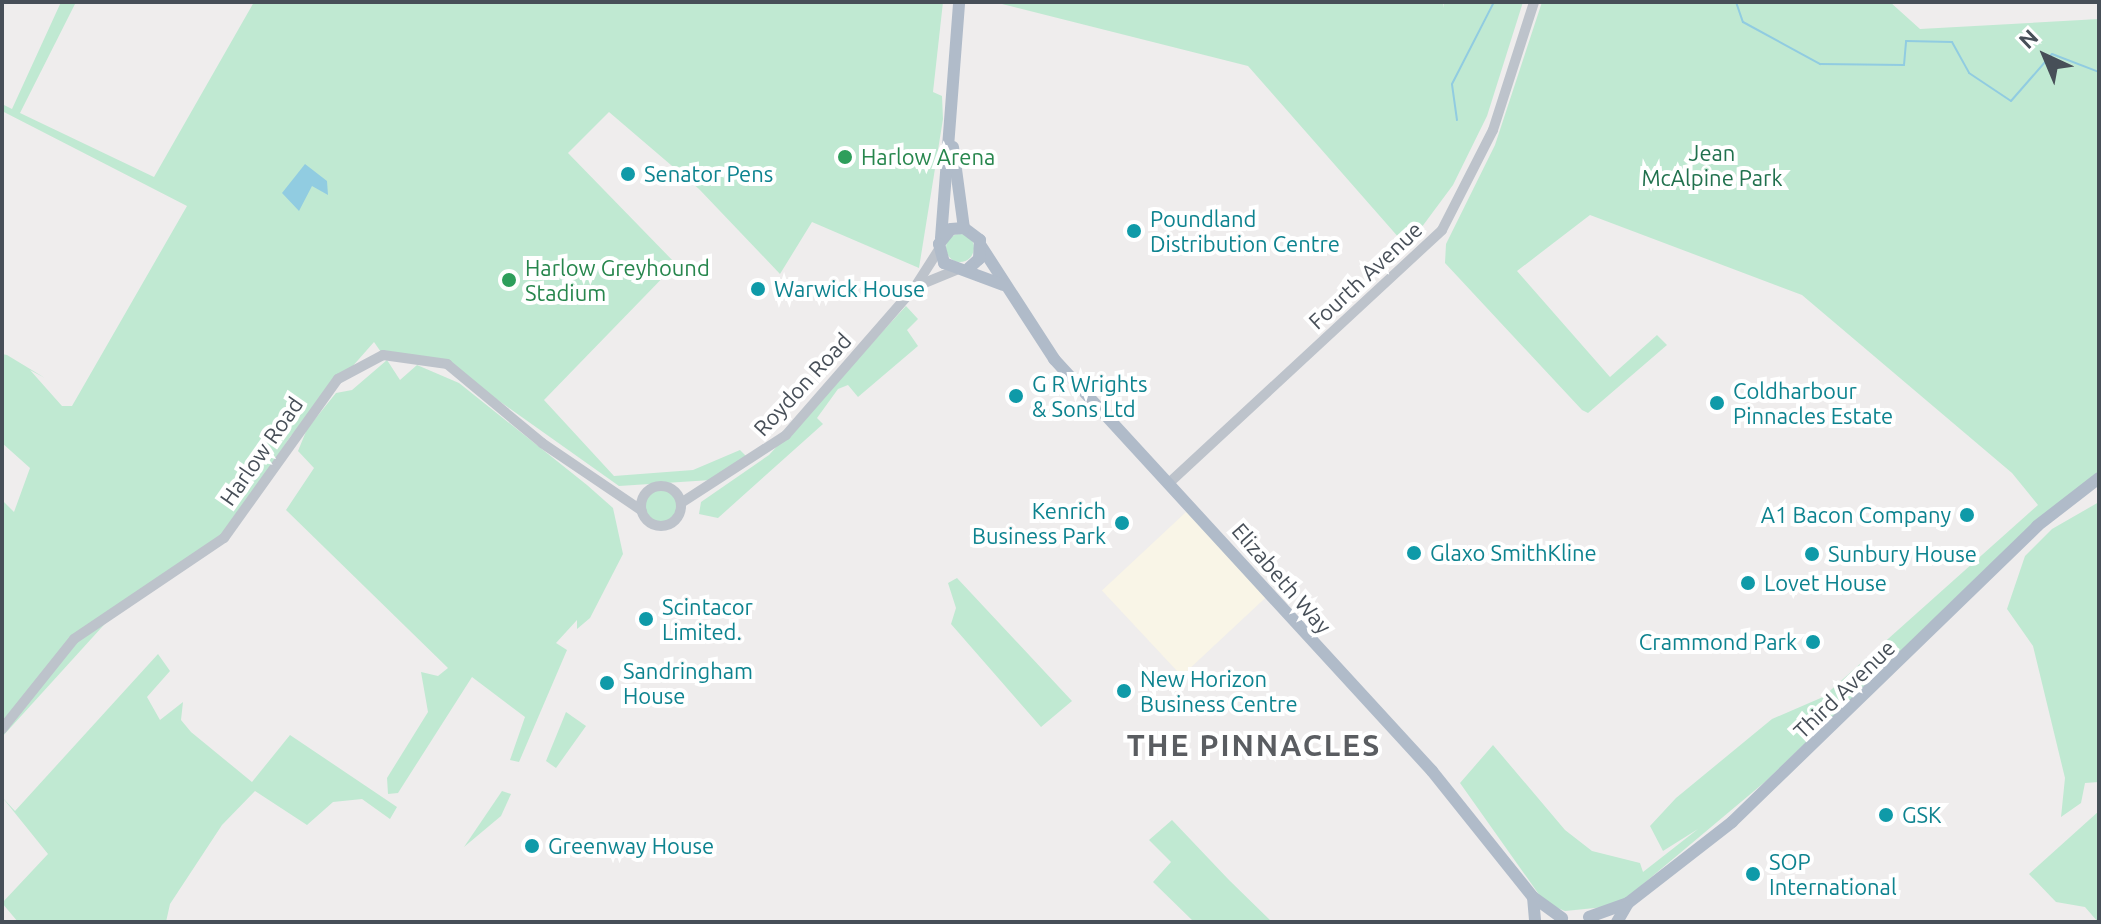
<!DOCTYPE html>
<style>
body{margin:0}
#map{position:relative;width:2101px;height:924px;overflow:hidden;background:#efeded;font-family:Ubuntu,sans-serif}
div>[style]{position:absolute}
.commercial>*{inset:0;background:#f9f5e7;transform-origin:0 0}
.green>*{inset:0;background:#c0e9d2}
.round{border-radius:50%}
.water>*{inset:0;background:#91cce1}
.stream>*{height:2px;margin:-1px;padding:0 1px;transform-origin:1px;border-radius:1px;background:#91cce1}
.minor>*{height:10px;margin:-5px;padding:0 5px;transform-origin:5px;border-radius:5px;background:#bdc3cb}
.minor>.ring{margin:-5px;padding:0;box-sizing:content-box;background:none;border:10px solid #bdc3cb;border-radius:50%}
.major>*{height:12px;margin:-6px;padding:0 6px;transform-origin:6px;border-radius:6px;background:#b0bbc9}
.dots>*{width:22px;height:22px;translate:-50% -50%;box-sizing:border-box;border:4px solid #fff;border-radius:50%}
span{translate:-50% -50%;white-space:nowrap;text-align:center;line-height:1.15;-webkit-text-stroke:8px #fff;paint-order:stroke}
.park-label{font-size:22px;color:#21714e}
.leisure-label{font-size:22px;color:#27864d}
.left{translate:0 -50%;text-align:left}
.culture-label{font-size:22px;color:#0d838f}
.right{translate:-100% -50%;text-align:right}
.street-label{font-size:22px;color:#474f58}
.district-label{font-size:30px;color:#5a5d61;font-weight:700;letter-spacing:2px}
.frame{position:absolute;inset:0;border:4px solid #474f58;pointer-events:none}
.north{position:absolute;left:2005px;top:16px;width:80px;height:80px;-webkit-text-stroke:6px #fff;paint-order:stroke;rotate:316deg;font-size:22px;font-weight:700;line-height:32px;text-align:center;color:#474f58}
.north::after{content:'';display:block;margin:auto;width:28px;height:36px;background:#474f58;clip-path:polygon(50% 0,100% 100%,50% 72%,0 100%)}
</style>
<div id="map">
<div class="commercial">
<div style="left:1186px;top:512px;width:117px;height:115px;rotate:47deg"></div>
</div>
<div class="green">
<div style="clip-path:polygon(61px 2px,76px 2px,20px 113px,154px 177px,254px 2px,943px 2px,933px 92px,942px 96px,943px 119px,919px 268px,812px 222px,780px 274px,699px 189px,609px 112px,568px 153px,676px 264px,544px 400px,614px 476px,693px 470px,740px 450px,749px 459px,711px 480px,619px 486px,447px 364px,383px 355px,374px 342px,290px 437px,224px 538px,112px 616px,2px 737px,2px 500px,14px 512px,30px 468px,2px 443px,2px 354px,7px 355px,45px 378px,30px 370px,62px 406px,72px 406px,187px 206px,2px 111px,2px 104px,12px 109px)"></div>
<div style="clip-path:polygon(994px 2px,1443px 2px,1444px 8px,1444px 2px,1523px 2px,1487px 116px,1453px 185px,1407px 247px,1248px 66px)"></div>
<div style="clip-path:polygon(1542px 2px,1890px 2px,1920px 29px,2099px 19px,2099px 473px,2036px 520px,1766px 781px,1630px 895px,1615px 906px,1565px 911px,1545px 903px,1460px 783px,1493px 745px,1565px 830px,1592px 851px,1640px 863px,1643px 872px,1698px 829px,1663px 851px,1650px 826px,1676px 798px,1772px 719px,1823px 697px,2038px 505px,2012px 473px,1802px 295px,1590px 215px,1517px 271px,1610px 377px,1657px 335px,1667px 345px,1588px 413px,1582px 410px,1445px 263px,1446px 244px,1495px 145px)"></div>
<div class="round" style="left:946px;top:234px;width:28px;height:28px"></div>
<div style="clip-path:polygon(906px 306px,918px 319px,907px 330px,918px 346px,858px 397px,848px 385px,838px 389px,817px 418px,823px 424px,718px 518px,699px 514px,701px 502px,769px 455px)"></div>
<div style="clip-path:polygon(387px 360px,400px 380px,417px 365px,459px 383px,587px 485px,613px 508px,623px 554px,590px 618px,577px 629px,577px 620px,556px 643px,567px 650px,519px 762px,510px 760px,525px 717px,472px 677px,398px 793px,388px 794px,387px 778px,428px 712px,421px 672px,438px 676px,448px 668px,286px 510px,314px 468px,298px 451px,307px 429px,336px 393px,352px 390px)"></div>
<div class="round" style="left:645px;top:490px;width:32px;height:32px"></div>
<div style="clip-path:polygon(2099px 502px,2099px 782px,2085px 783px,2081px 803px,2061px 817px,2065px 778px,2033px 646px,2007px 609px,2025px 556px,2052px 529px)"></div>
<div style="clip-path:polygon(957px 578px,1072px 701px,1041px 727px,951px 624px,956px 608px,948px 583px)"></div>
<div style="clip-path:polygon(158px 654px,170px 671px,147px 697px,160px 720px,183px 702px,181px 720px,191px 732px,252px 782px,290px 735px,397px 807px,390px 819px,362px 799px,333px 802px,307px 825px,255px 791px,222px 825px,170px 904px,166px 922px,18px 922px,2px 903px,48px 854px,2px 797px,15px 811px)"></div>
<div style="clip-path:polygon(566px 712px,586px 726px,556px 768px,546px 761px)"></div>
<div style="clip-path:polygon(502px 791px,511px 794px,501px 816px,464px 847px)"></div>
<div style="clip-path:polygon(2099px 811px,2099px 922px,2098px 922px,2085px 907px,2056px 902px,2029px 874px)"></div>
<div style="clip-path:polygon(1172px 820px,1229px 880px,1272px 922px,1194px 922px,1153px 882px,1171px 862px,1149px 840px)"></div>
</div>
<div class="water">
<div style="clip-path:polygon(305px 164px,327px 181px,328px 195px,312px 186px,299px 211px,282px 193px)"></div>
</div>
<div class="stream">
<div style="left:1736px;top:2px;width:21px;rotate:71deg"></div>
<div style="left:1743px;top:22px;width:88px;rotate:28.6deg"></div>
<div style="left:1820px;top:64px;width:84px;rotate:0.7deg"></div>
<div style="left:1904px;top:65px;width:24px;rotate:-85deg"></div>
<div style="left:1906px;top:41px;width:46px;rotate:1.2deg"></div>
<div style="left:1952px;top:42px;width:35px;rotate:61deg"></div>
<div style="left:1969px;top:73px;width:50px;rotate:33.7deg"></div>
<div style="left:2011px;top:101px;width:62px;rotate:-48.9deg"></div>
<div style="left:2052px;top:54px;width:50px;rotate:21deg"></div>
<div style="left:1457px;top:120px;width:36px;rotate:-98deg"></div>
<div style="left:1452px;top:84px;width:92px;rotate:-62.9deg"></div>
</div>
<div class="minor">
<div style="left:917px;top:286px;width:42px;rotate:-22.3deg"></div>
<div style="left:1169px;top:483px;width:372px;rotate:-42.8deg"></div>
<div style="left:1442px;top:230px;width:112px;rotate:-63deg"></div>
<div style="left:1493px;top:130px;width:134px;rotate:-72.2deg"></div>
<div class="ring" style="left:641px;top:486px;width:30px;height:30px"></div>
<div style="left:681px;top:503px;width:125px;rotate:-32.9deg"></div>
<div style="left:786px;top:435px;width:196px;rotate:-48.9deg"></div>
<div style="left:915px;top:287px;width:43px;rotate:-57.4deg"></div>
<div style="left:2px;top:729px;width:115px;rotate:-51.3deg"></div>
<div style="left:74px;top:639px;width:181px;rotate:-34deg"></div>
<div style="left:224px;top:538px;width:196px;rotate:-54.4deg"></div>
<div style="left:338px;top:379px;width:51px;rotate:-28.1deg"></div>
<div style="left:383px;top:355px;width:65px;rotate:8deg"></div>
<div style="left:447px;top:364px;width:124px;rotate:39.7deg"></div>
<div style="left:542px;top:443px;width:120px;rotate:34.1deg"></div>
</div>
<div class="major">
<div style="left:953px;top:147px;width:82px;rotate:82.3deg"></div>
<div style="left:941px;top:238px;width:237px;rotate:-85.6deg"></div>
<div style="left:981px;top:246px;width:135px;rotate:57.1deg"></div>
<div style="left:1054px;top:359px;width:559px;rotate:47.46deg"></div>
<div style="left:1432px;top:771px;width:161px;rotate:51.3deg"></div>
<div style="left:1533px;top:897px;width:36px;rotate:36deg"></div>
<div style="left:969px;top:268px;width:13px;rotate:-42deg"></div>
<div style="left:979px;top:259px;width:19px;rotate:-87deg"></div>
<div style="left:980px;top:240px;width:20px;rotate:-143deg"></div>
<div style="left:964px;top:228px;width:13px;rotate:176deg"></div>
<div style="left:951px;top:229px;width:19px;rotate:129deg"></div>
<div style="left:939px;top:244px;width:20px;rotate:75deg"></div>
<div style="left:944px;top:263px;width:63px;rotate:20.4deg"></div>
<div style="left:1533px;top:897px;width:25px;rotate:85deg"></div>
<div style="left:1589px;top:917px;width:41px;rotate:-19.7deg"></div>
<div style="left:1628px;top:903px;width:132px;rotate:-37.9deg"></div>
<div style="left:1732px;top:822px;width:425px;rotate:-44.1deg"></div>
<div style="left:2037px;top:526px;width:78px;rotate:-37.7deg"></div>
<div style="left:1617px;top:922px;width:22px;rotate:-60deg"></div>
</div>
<div class="dots">
<div style="left:845px;top:157px;background:#2e9e5b"></div>
<div style="left:628px;top:174px;background:#0f9aa8"></div>
<div style="left:1134px;top:231px;background:#0f9aa8"></div>
<div style="left:509px;top:280px;background:#2e9e5b"></div>
<div style="left:758px;top:289px;background:#0f9aa8"></div>
<div style="left:1016px;top:396px;background:#0f9aa8"></div>
<div style="left:1717px;top:403px;background:#0f9aa8"></div>
<div style="left:1967px;top:515px;background:#0f9aa8"></div>
<div style="left:1122px;top:523px;background:#0f9aa8"></div>
<div style="left:1414px;top:553px;background:#0f9aa8"></div>
<div style="left:1812px;top:554px;background:#0f9aa8"></div>
<div style="left:1748px;top:583px;background:#0f9aa8"></div>
<div style="left:646px;top:619px;background:#0f9aa8"></div>
<div style="left:1813px;top:642px;background:#0f9aa8"></div>
<div style="left:607px;top:683px;background:#0f9aa8"></div>
<div style="left:1124px;top:691px;background:#0f9aa8"></div>
<div style="left:1886px;top:815px;background:#0f9aa8"></div>
<div style="left:532px;top:846px;background:#0f9aa8"></div>
<div style="left:1753px;top:874px;background:#0f9aa8"></div>
</div>
<div class="park-label">
<span style="left:1712px;top:165px">Jean<br>McAlpine Park</span>
</div>
<div class="leisure-label">
<span class="left" style="left:861px;top:157px">Harlow Arena</span>
<span class="left" style="left:525px;top:280px">Harlow Greyhound<br>Stadium</span>
</div>
<div class="culture-label">
<span class="left" style="left:644px;top:174px">Senator Pens</span>
<span class="left" style="left:1150px;top:231px">Poundland<br>Distribution Centre</span>
<span class="left" style="left:774px;top:289px">Warwick House</span>
<span class="left" style="left:1032px;top:396px">G R Wrights<br>&amp; Sons Ltd</span>
<span class="left" style="left:1733px;top:403px">Coldharbour<br>Pinnacles Estate</span>
<span class="right" style="left:1106px;top:523px">Kenrich<br>Business Park</span>
<span class="right" style="left:1951px;top:515px">A1 Bacon Company</span>
<span class="left" style="left:1430px;top:553px">Glaxo SmithKline</span>
<span class="left" style="left:1828px;top:554px">Sunbury House</span>
<span class="left" style="left:1764px;top:583px">Lovet House</span>
<span class="left" style="left:662px;top:619px">Scintacor<br>Limited.</span>
<span class="right" style="left:1797px;top:642px">Crammond Park</span>
<span class="left" style="left:623px;top:683px">Sandringham<br>House</span>
<span class="left" style="left:1140px;top:691px">New Horizon<br>Business Centre</span>
<span class="left" style="left:1902px;top:815px">GSK</span>
<span class="left" style="left:548px;top:846px">Greenway House</span>
<span class="left" style="left:1769px;top:874px">SOP<br>International</span>
</div>
<div class="street-label">
<span style="left:1365px;top:275px;rotate:-43deg">Fourth Avenue</span>
<span style="left:802px;top:384px;rotate:-47deg">Roydon Road</span>
<span style="left:261px;top:451px;rotate:-55deg">Harlow Road</span>
<span style="left:1282px;top:578px;rotate:49deg">Elizabeth Way</span>
<span style="left:1844px;top:689px;rotate:-44deg">Third Avenue</span>
</div>
<div class="district-label">
<span style="left:1254px;top:745px">THE PINNACLES</span>
</div>
<div class="frame"></div>
<div class="north">N</div>
</div>
